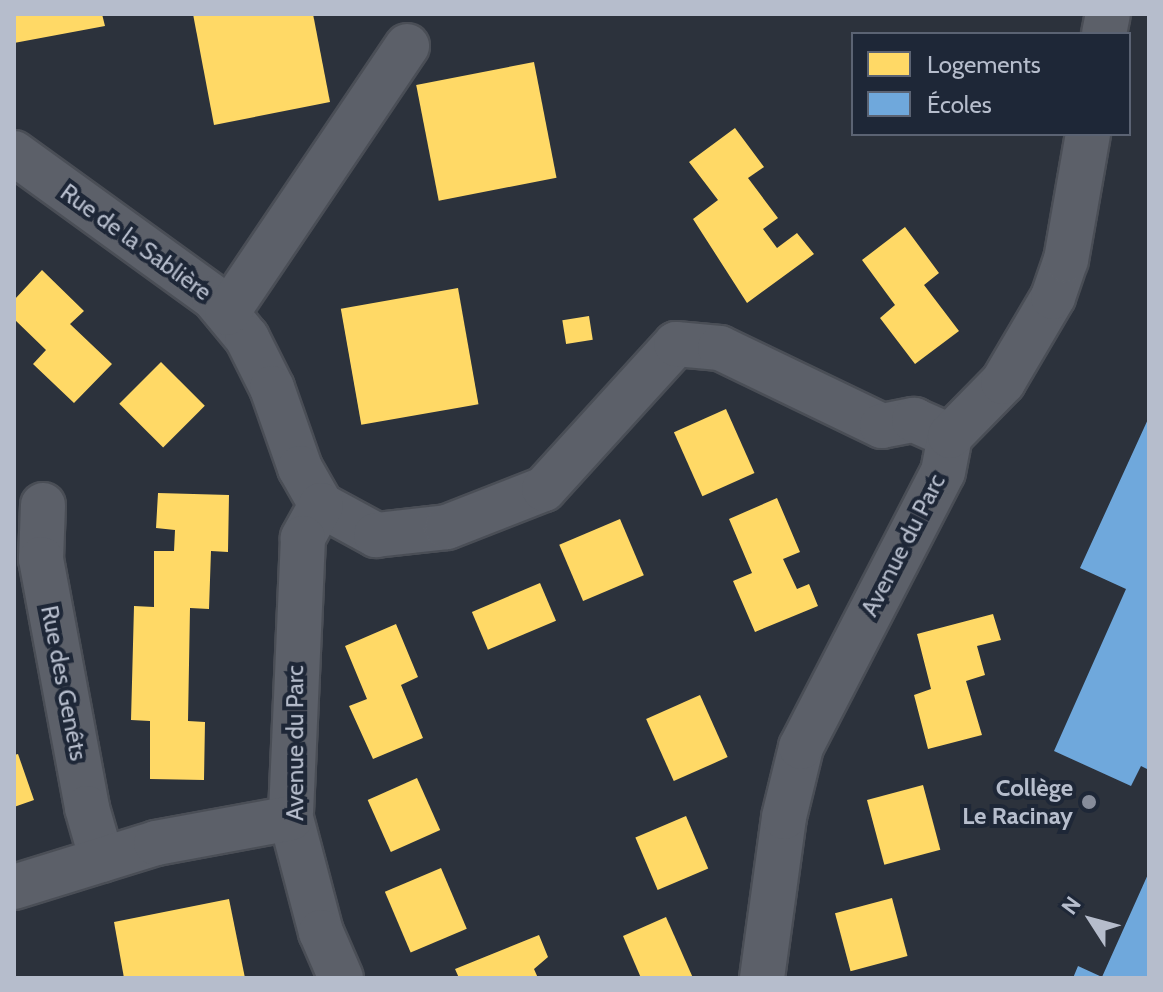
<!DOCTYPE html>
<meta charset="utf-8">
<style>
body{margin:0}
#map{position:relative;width:1163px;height:992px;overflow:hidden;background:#2c323c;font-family:Cabin,sans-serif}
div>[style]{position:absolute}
.homes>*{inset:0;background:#ffd966;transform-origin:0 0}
.schools>*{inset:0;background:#6fa8dc}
.roads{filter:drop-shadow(2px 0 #4a4e56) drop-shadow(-2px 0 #4a4e56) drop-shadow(0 2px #4a4e56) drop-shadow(0 -2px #4a4e56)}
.minor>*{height:44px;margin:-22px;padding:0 22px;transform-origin:22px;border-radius:22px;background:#5c6069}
.dots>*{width:22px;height:22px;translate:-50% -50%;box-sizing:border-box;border:4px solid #1e2737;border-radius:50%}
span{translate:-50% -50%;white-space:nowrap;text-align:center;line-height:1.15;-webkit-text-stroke:8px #1e2737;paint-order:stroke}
.street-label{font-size:24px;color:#b6bdcc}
.poi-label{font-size:24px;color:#b6bdcc;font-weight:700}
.right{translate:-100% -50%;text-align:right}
.frame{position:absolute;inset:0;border:16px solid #b6bdcc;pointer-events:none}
.legend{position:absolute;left:851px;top:32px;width:280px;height:104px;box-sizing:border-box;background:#1e2737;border:2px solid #5b6373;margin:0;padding:10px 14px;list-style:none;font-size:24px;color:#b6bdcc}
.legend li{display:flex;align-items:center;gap:16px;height:40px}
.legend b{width:40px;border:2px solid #5b6373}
.north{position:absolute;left:1051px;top:880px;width:80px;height:80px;-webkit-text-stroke:6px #1e2737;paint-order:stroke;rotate:306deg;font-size:22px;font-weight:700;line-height:32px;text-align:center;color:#b6bdcc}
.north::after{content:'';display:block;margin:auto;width:28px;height:36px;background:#b6bdcc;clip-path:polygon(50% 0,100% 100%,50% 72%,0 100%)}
</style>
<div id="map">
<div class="homes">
<div style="clip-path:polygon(14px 14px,102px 14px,105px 26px,14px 43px)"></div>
<div style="clip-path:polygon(193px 14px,313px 14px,330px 102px,214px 125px)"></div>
<div style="left:534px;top:62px;width:118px;height:120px;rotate:79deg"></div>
<div style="clip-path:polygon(735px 128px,764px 167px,748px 178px,778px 218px,763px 229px,777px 248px,797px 233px,814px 254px,747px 303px,693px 219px,718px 200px,689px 162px)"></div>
<div style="clip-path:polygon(905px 227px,939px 273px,924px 285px,959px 331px,915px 364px,880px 318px,895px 305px,862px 260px)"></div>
<div style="clip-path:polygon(42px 270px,84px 311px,70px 324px,112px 364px,74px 403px,33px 364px,46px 350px,14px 319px,14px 300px)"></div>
<div style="left:458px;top:288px;width:118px;height:119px;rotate:80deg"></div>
<div style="left:589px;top:316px;width:24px;height:27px;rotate:81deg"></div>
<div style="left:161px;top:362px;width:62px;height:59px;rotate:45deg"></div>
<div style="left:726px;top:409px;width:70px;height:57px;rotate:66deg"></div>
<div style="clip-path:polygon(158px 493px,229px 495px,228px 552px,211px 551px,209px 609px,190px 608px,188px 721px,205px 722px,204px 780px,150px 779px,150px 721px,131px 720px,134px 606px,154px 607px,154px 551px,174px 551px,175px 530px,156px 528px)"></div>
<div style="clip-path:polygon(777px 498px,800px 552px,783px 559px,797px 589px,809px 584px,818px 606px,755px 632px,733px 581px,752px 573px,729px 519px)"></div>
<div style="left:620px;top:519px;width:61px;height:66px;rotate:67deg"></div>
<div style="left:540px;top:583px;width:41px;height:74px;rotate:67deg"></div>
<div style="clip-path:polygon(993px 614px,1001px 640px,977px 646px,985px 675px,966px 681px,982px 735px,928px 749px,914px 695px,931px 689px,917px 634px)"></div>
<div style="clip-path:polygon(396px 624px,418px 677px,401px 685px,423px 738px,373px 759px,349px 706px,367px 699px,345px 646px)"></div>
<div style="left:700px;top:695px;width:68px;height:59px;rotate:66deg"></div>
<div style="clip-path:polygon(18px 754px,34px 800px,14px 807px,14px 755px)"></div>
<div style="left:417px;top:778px;width:57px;height:54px;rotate:66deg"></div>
<div style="left:923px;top:785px;width:67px;height:58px;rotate:75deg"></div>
<div style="left:686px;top:816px;width:57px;height:55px;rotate:67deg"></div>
<div style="left:441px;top:868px;width:66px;height:61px;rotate:67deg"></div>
<div style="left:892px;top:898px;width:60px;height:59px;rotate:75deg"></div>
<div style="clip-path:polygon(229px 899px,245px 978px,124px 978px,114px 922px)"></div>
<div style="clip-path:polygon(666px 917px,693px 978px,641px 978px,623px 936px)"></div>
<div style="clip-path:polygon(539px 935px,548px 957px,534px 969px,538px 978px,459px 978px,455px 969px)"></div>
</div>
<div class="schools">
<div style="clip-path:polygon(1149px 417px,1149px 770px,1141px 766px,1131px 786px,1054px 751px,1126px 589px,1080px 568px)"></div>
<div style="clip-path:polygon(1149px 872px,1149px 978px,1073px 978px,1078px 966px,1102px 977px)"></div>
</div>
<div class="roads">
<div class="minor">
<div style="left:1104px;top:34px;width:20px;rotate:-79deg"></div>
<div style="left:14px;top:153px;width:247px;rotate:35.9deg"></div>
<div style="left:214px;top:298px;width:52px;rotate:50.5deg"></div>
<div style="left:247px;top:338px;width:56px;rotate:63.4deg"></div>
<div style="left:272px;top:388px;width:85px;rotate:70.7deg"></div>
<div style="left:300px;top:468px;width:43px;rotate:60.4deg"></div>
<div style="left:321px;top:505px;width:63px;rotate:28.6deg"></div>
<div style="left:376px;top:535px;width:71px;rotate:-6.4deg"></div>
<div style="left:447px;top:527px;width:104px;rotate:-21.4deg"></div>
<div style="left:544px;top:489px;width:196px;rotate:-47.7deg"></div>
<div style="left:676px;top:344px;width:44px;rotate:5.2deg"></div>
<div style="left:720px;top:348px;width:180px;rotate:25.7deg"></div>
<div style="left:882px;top:426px;width:33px;rotate:-11deg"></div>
<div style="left:914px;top:420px;width:39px;rotate:24deg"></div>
<div style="left:227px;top:313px;width:322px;rotate:-56deg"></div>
<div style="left:43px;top:505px;width:54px;rotate:92.1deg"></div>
<div style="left:41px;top:559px;width:253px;rotate:79.5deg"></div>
<div style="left:87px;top:808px;width:54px;rotate:73.9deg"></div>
<div style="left:321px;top:505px;width:38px;rotate:119deg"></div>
<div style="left:303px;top:538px;width:280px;rotate:92.5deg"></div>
<div style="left:291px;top:818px;width:118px;rotate:75.3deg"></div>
<div style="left:321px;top:932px;width:50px;rotate:66.5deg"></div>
<div style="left:14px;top:887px;width:149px;rotate:-17.2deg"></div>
<div style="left:156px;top:843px;width:137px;rotate:-10.5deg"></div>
<div style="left:762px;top:978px;width:162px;rotate:-82.2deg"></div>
<div style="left:784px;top:817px;width:72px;rotate:-76.3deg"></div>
<div style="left:801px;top:747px;width:309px;rotate:-62.7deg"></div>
<div style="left:943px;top:472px;width:37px;rotate:-79deg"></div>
<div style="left:950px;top:436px;width:76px;rotate:-45.5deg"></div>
<div style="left:1003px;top:382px;width:99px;rotate:-59.5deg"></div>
<div style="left:1053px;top:297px;width:39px;rotate:-71deg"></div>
<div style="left:1066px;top:260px;width:128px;rotate:-80.1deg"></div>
</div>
</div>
<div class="dots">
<div style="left:1089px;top:802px;background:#868c9a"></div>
</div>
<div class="street-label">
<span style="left:136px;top:242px;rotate:36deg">Rue de la Sablière</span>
<span style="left:903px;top:545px;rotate:-63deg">Avenue du Parc</span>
<span style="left:64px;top:683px;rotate:79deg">Rue des Genêts</span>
<span style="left:295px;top:743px;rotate:-90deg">Avenue du Parc</span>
</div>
<div class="poi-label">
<span class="right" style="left:1073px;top:802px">Collège<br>Le Racinay</span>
</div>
<div class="frame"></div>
<ul class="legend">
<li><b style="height:22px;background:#ffd966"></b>Logements</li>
<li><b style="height:22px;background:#6fa8dc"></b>Écoles</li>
</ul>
<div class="north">N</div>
</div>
